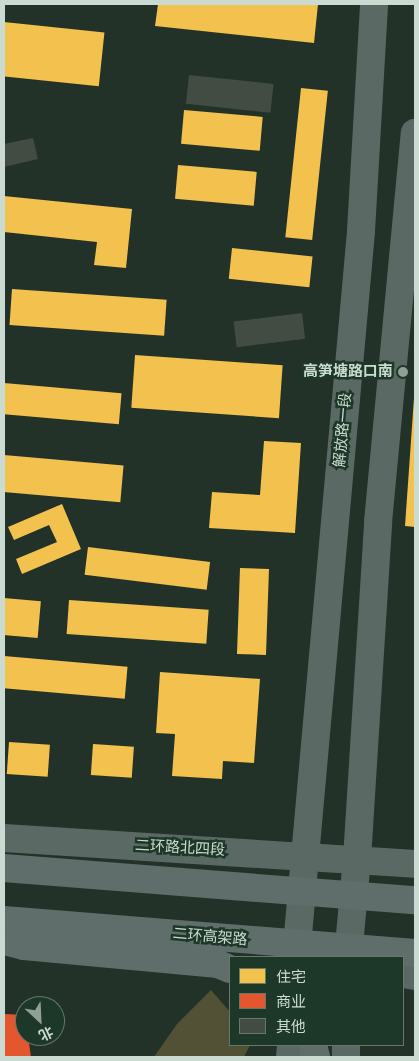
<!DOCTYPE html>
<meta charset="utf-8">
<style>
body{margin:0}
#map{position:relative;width:419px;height:1061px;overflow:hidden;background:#233229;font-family:"DM Sans","Noto Sans SC",sans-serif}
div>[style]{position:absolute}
.green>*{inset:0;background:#525035}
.homes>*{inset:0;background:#f2c14e;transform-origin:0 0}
.shops>*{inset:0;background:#e4572e}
.building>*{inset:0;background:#424c43;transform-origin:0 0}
.major>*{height:28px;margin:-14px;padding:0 14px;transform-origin:14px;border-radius:14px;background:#5a6964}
.highway>*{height:28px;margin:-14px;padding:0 14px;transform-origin:14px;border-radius:14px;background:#5f6e6a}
.highway-bridge>*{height:28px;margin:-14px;padding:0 14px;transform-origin:14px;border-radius:14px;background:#5f6e6a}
.dots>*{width:14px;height:14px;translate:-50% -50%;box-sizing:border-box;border:2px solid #1d3828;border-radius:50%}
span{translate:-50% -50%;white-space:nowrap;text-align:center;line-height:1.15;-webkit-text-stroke:5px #1d3828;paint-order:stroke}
.poi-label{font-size:15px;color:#ccdbd1;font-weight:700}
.right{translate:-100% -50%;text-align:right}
.street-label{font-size:15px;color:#ccdbd1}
.frame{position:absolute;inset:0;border:5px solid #ccdbd1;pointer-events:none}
.legend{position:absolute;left:229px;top:956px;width:175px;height:90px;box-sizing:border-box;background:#1d3828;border:1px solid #63796c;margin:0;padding:6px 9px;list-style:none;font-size:15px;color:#ccdbd1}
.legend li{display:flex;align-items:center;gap:10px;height:25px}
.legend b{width:25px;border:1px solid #63796c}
.north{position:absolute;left:15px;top:996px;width:50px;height:50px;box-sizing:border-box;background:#1d3828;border:1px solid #63796c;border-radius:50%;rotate:155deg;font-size:14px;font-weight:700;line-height:20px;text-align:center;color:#ccdbd1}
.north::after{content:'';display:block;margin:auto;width:18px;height:22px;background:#91a096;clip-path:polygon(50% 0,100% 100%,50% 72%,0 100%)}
</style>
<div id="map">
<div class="green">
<div style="clip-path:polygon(211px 990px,230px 1012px,230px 1045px,250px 1045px,244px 1057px,154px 1057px,177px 1024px)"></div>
</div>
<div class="homes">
<div style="clip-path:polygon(158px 4px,318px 4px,314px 43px,155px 26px)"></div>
<div style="left:4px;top:22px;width:101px;height:54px;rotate:6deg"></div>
<div style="left:301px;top:88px;width:27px;height:150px;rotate:6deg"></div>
<div style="left:184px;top:110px;width:79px;height:34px;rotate:5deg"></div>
<div style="left:178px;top:165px;width:79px;height:34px;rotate:5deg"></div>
<div style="clip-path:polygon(4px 196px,132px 209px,126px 268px,94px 265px,97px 242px,4px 232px)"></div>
<div style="left:232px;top:248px;width:81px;height:31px;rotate:6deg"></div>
<div style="left:12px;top:289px;width:155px;height:36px;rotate:4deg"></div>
<div style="left:135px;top:355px;width:148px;height:53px;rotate:4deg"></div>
<div style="left:4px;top:383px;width:118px;height:31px;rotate:5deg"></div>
<div style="clip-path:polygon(414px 398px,415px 398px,415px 527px,405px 526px)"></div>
<div style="clip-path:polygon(264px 441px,301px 443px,295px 533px,209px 528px,212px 492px,260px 495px)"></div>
<div style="left:4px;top:455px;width:120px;height:37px;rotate:5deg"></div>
<div style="clip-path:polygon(62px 504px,81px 549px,22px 574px,16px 559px,57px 542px,49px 525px,14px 540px,8px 527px)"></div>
<div style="left:88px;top:547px;width:123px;height:28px;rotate:7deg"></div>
<div style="left:240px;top:568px;width:29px;height:86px;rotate:2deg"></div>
<div style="left:4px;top:598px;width:37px;height:37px;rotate:5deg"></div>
<div style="left:69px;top:600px;width:140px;height:34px;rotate:4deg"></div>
<div style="left:4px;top:656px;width:124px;height:32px;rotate:5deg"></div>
<div style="clip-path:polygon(160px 672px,260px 679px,254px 763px,223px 761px,222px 779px,172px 776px,175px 734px,156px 733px)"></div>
<div style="left:9px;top:742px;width:41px;height:32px;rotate:4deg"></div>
<div style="left:93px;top:744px;width:41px;height:31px;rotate:4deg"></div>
</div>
<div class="shops">
<div style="clip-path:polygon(4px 1014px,25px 1015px,25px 1036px,28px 1036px,31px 1057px,4px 1057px)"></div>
</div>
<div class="building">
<div style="left:189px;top:75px;width:85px;height:29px;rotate:6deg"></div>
<div style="clip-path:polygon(33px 138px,38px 159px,4px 167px,4px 144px)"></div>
<div style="left:302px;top:313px;width:26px;height:69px;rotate:83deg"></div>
</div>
<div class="major">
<div style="left:4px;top:838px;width:412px;rotate:3.6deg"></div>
<div style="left:296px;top:957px;width:729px;rotate:-84.88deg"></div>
<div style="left:361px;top:231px;width:227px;rotate:-86.7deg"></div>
<div style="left:348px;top:957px;width:98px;rotate:-84.8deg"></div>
<div style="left:357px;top:859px;width:338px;rotate:-86.4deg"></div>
<div style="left:378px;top:522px;width:391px;rotate:-84.6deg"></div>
<div style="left:403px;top:974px;width:12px;rotate:9deg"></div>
<div style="left:290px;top:1057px;width:12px;rotate:-85deg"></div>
<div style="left:346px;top:1057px;width:12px;rotate:-90deg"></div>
</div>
<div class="highway">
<div style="left:4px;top:941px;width:21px;rotate:14deg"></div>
<div style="left:24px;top:946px;width:195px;rotate:5.3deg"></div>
<div style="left:218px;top:964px;width:13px;rotate:23deg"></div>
<div style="left:313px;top:1045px;width:12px;rotate:76deg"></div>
</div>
<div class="highway-bridge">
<div style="left:4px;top:868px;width:412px;rotate:4.5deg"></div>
<div style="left:4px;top:920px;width:412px;rotate:4.6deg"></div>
</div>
<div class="dots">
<div style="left:403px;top:372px;background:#91a096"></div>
</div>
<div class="poi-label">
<span class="right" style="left:393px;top:372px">高笋塘路口南</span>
</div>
<div class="street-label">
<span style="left:343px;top:430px;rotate:-85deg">解放路一段</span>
<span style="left:180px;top:848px;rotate:3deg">二环路北四段</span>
<span style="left:210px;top:937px;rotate:5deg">二环高架路</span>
</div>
<div class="frame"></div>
<ul class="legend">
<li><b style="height:14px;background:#f2c14e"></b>住宅</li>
<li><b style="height:14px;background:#e4572e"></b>商业</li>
<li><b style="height:14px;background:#424c43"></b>其他</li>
</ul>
<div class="north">北</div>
</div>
